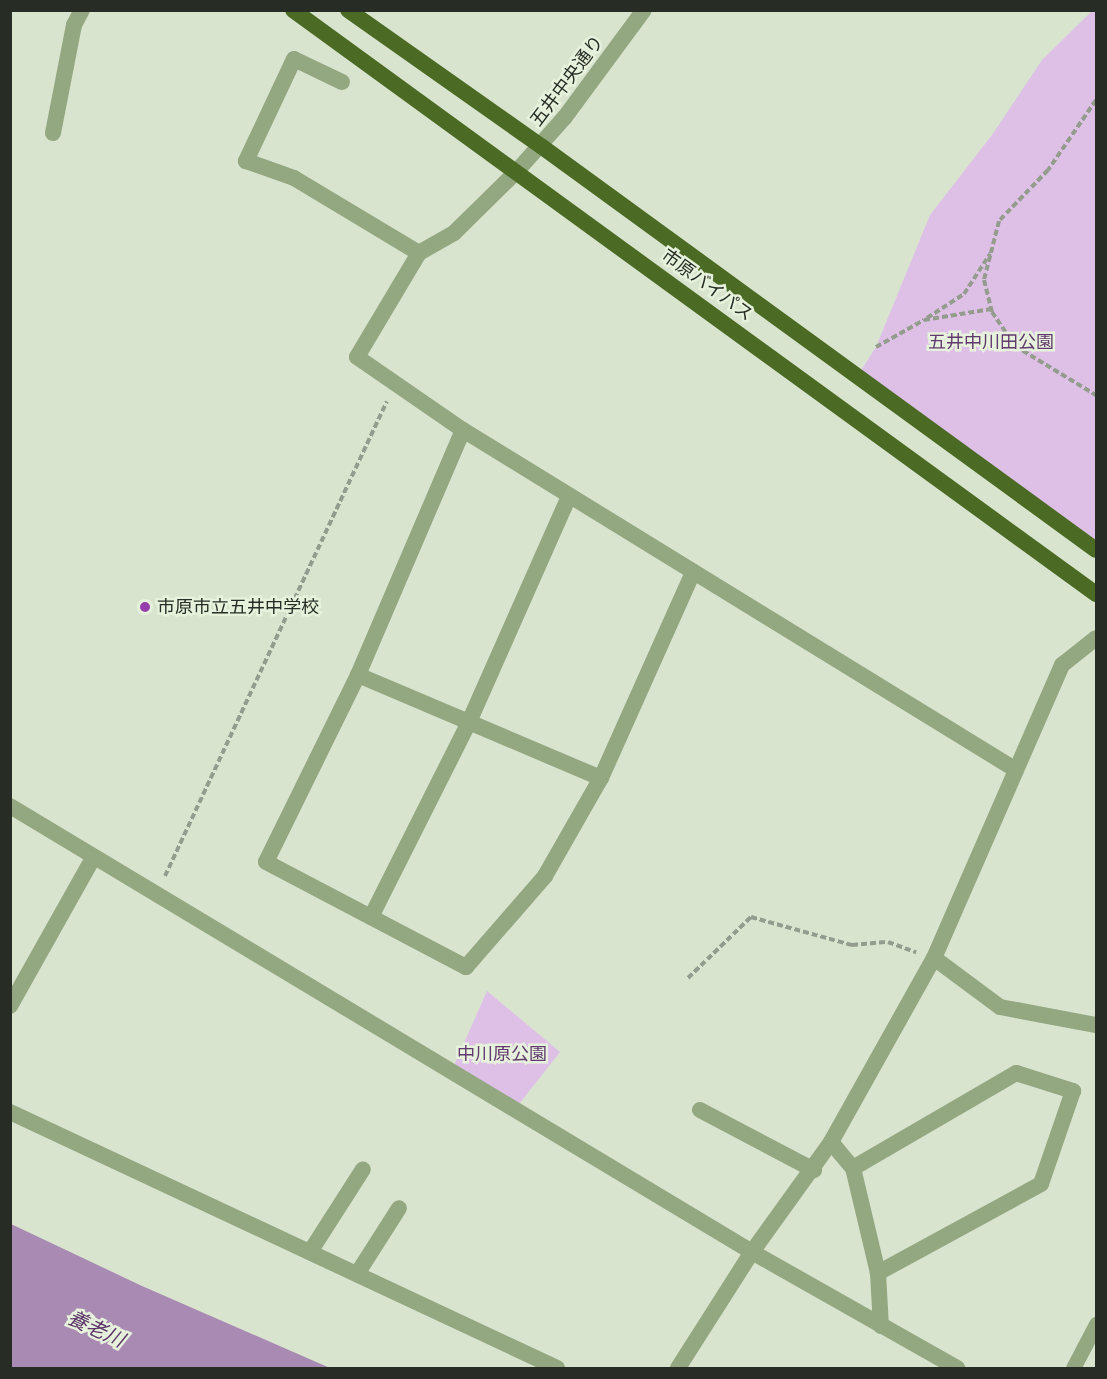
<!DOCTYPE html>
<meta charset="utf-8">
<style>
body{margin:0}
#map{position:relative;width:1107px;height:1379px;overflow:hidden;background:#d9e4cf;font-family:"Nunito Sans","Noto Sans JP",sans-serif}
div>[style]{position:absolute}
.green>*{inset:0;background:#dec0e7}
.water>*{inset:0;background:#a98ab2}
.path>*{height:4px;margin-top:-2px;transform-origin:0;background:repeating-linear-gradient(90deg,#949d8d 0 6px,transparent 0 9px)}
.service>*{height:15px;margin:-7.5px;padding:0 7.5px;transform-origin:7.5px;border-radius:7.5px;background:#93a781}
.minor>*{height:16px;margin:-8px;padding:0 8px;transform-origin:8px;border-radius:8px;background:#93a781}
.tertiary>*{height:16px;margin:-8px;padding:0 8px;transform-origin:8px;border-radius:8px;background:#93a781}
.trunk>*{height:16px;margin:-8px;padding:0 8px;transform-origin:8px;border-radius:8px;background:#4b6b24}
.dots>*{width:16px;height:16px;translate:-50% -50%;box-sizing:border-box;border:3px solid #e6f2dc;border-radius:50%}
span{translate:-50% -50%;white-space:nowrap;text-align:center;line-height:1.15;-webkit-text-stroke:5px #e6f2dc;paint-order:stroke}
.street-label{font-size:18px;color:#272c24}
.park-label{font-size:18px;color:#62396e}
.poi-label{font-size:18px;color:#272c24}
.left{translate:0 -50%;text-align:left}
.water-label{font-size:20px;color:#5e3569;font-style:italic}
.frame{position:absolute;inset:0;border:12px solid #272c24;pointer-events:none}
</style>
<div id="map">
<div class="green">
<div style="clip-path:polygon(1092px 11px,1096px 11px,1096px 550px,858px 375px,876px 347px,930px 215px,992px 135px,1042px 60px)"></div>
<div style="clip-path:polygon(487px 991px,560px 1052px,516px 1108px,452px 1070px)"></div>
</div>
<div class="water">
<div style="clip-path:polygon(11px 1224px,142px 1286px,330px 1368px,11px 1368px)"></div>
</div>
<div class="path">
<div style="left:1096px;top:100px;width:85px;rotate:124.4deg"></div>
<div style="left:1048px;top:170px;width:71px;rotate:133.9deg"></div>
<div style="left:999px;top:221px;width:61px;rotate:104.3deg"></div>
<div style="left:984px;top:280px;width:33px;rotate:76deg"></div>
<div style="left:992px;top:312px;width:41px;rotate:55.9deg"></div>
<div style="left:1015px;top:346px;width:95px;rotate:31.2deg"></div>
<div style="left:927px;top:318px;width:44px;rotate:-33deg"></div>
<div style="left:964px;top:294px;width:48px;rotate:-57deg"></div>
<div style="left:876px;top:347px;width:55px;rotate:-29.4deg"></div>
<div style="left:924px;top:320px;width:68px;rotate:-9.3deg"></div>
<div style="left:165px;top:876px;width:524px;rotate:-64.95deg"></div>
<div style="left:688px;top:978px;width:88px;rotate:-44.1deg"></div>
<div style="left:751px;top:917px;width:105px;rotate:15.5deg"></div>
<div style="left:852px;top:945px;width:36px;rotate:-5deg"></div>
<div style="left:888px;top:942px;width:30px;rotate:20deg"></div>
</div>
<div class="service">
<div style="left:1073px;top:1368px;width:50px;rotate:-62.4deg"></div>
</div>
<div class="minor">
<div style="left:342px;top:82px;width:53px;rotate:-154.4deg"></div>
<div style="left:294px;top:59px;width:113px;rotate:115.2deg"></div>
<div style="left:246px;top:161px;width:51px;rotate:19.5deg"></div>
<div style="left:294px;top:178px;width:146px;rotate:31deg"></div>
<div style="left:53px;top:133px;width:110px;rotate:-79deg"></div>
<div style="left:74px;top:25px;width:17px;rotate:-62deg"></div>
<div style="left:517px;top:171px;width:88px;rotate:135.5deg"></div>
<div style="left:454px;top:233px;width:40px;rotate:150.3deg"></div>
<div style="left:419px;top:253px;width:121px;rotate:120.8deg"></div>
<div style="left:357px;top:357px;width:129px;rotate:34.6deg"></div>
<div style="left:463px;top:430px;width:649px;rotate:31.58deg"></div>
<div style="left:463px;top:430px;width:267px;rotate:113.2deg"></div>
<div style="left:358px;top:675px;width:208px;rotate:116.2deg"></div>
<div style="left:266px;top:862px;width:226px;rotate:27.7deg"></div>
<div style="left:466px;top:967px;width:121px;rotate:-49deg"></div>
<div style="left:545px;top:876px;width:113px;rotate:-60.3deg"></div>
<div style="left:601px;top:778px;width:226px;rotate:-65.9deg"></div>
<div style="left:358px;top:675px;width:264px;rotate:23deg"></div>
<div style="left:10px;top:806px;width:866px;rotate:31.01deg"></div>
<div style="left:752px;top:1252px;width:236px;rotate:29.5deg"></div>
<div style="left:371px;top:917px;width:218px;rotate:-63.3deg"></div>
<div style="left:469px;top:722px;width:247px;rotate:-66.1deg"></div>
<div style="left:934px;top:958px;width:82px;rotate:36.6deg"></div>
<div style="left:1000px;top:1007px;width:98px;rotate:10.6deg"></div>
<div style="left:10px;top:1006px;width:170px;rotate:-60.7deg"></div>
<div style="left:700px;top:1110px;width:129px;rotate:27.8deg"></div>
<div style="left:10px;top:1112px;width:604px;rotate:25.08deg"></div>
<div style="left:831px;top:1142px;width:34px;rotate:50deg"></div>
<div style="left:853px;top:1168px;width:108px;rotate:76.6deg"></div>
<div style="left:878px;top:1273px;width:53px;rotate:86.8deg"></div>
<div style="left:853px;top:1168px;width:189px;rotate:-30.2deg"></div>
<div style="left:1016px;top:1073px;width:60px;rotate:17.5deg"></div>
<div style="left:1073px;top:1091px;width:98px;rotate:109deg"></div>
<div style="left:1041px;top:1184px;width:186px;rotate:151.4deg"></div>
<div style="left:310px;top:1252px;width:98px;rotate:-57.4deg"></div>
<div style="left:357px;top:1274px;width:78px;rotate:-57.5deg"></div>
<div style="left:678px;top:1368px;width:138px;rotate:-57.5deg"></div>
<div style="left:752px;top:1252px;width:135px;rotate:-54.3deg"></div>
<div style="left:831px;top:1142px;width:211px;rotate:-60.8deg"></div>
<div style="left:934px;top:958px;width:320px;rotate:-66.4deg"></div>
<div style="left:1062px;top:665px;width:43px;rotate:-38.5deg"></div>
</div>
<div class="tertiary">
<div style="left:517px;top:171px;width:72px;rotate:-48.4deg"></div>
<div style="left:565px;top:117px;width:133px;rotate:-53.6deg"></div>
</div>
<div class="trunk">
<div style="left:293px;top:10px;width:993px;rotate:36.03deg"></div>
<div style="left:348px;top:10px;width:236px;rotate:35.2deg"></div>
<div style="left:541px;top:146px;width:686px;rotate:36.05deg"></div>
</div>
<div class="dots">
<div style="left:145px;top:607px;background:#953fac"></div>
</div>
<div class="street-label">
<span style="left:567px;top:81px;rotate:-53deg">五井中央通り</span>
<span style="left:707px;top:285px;rotate:36deg">市原バイパス</span>
</div>
<div class="park-label">
<span style="left:991px;top:342px">五井中川田公園</span>
<span style="left:502px;top:1054px">中川原公園</span>
</div>
<div class="poi-label">
<span class="left" style="left:157px;top:607px">市原市立五井中学校</span>
</div>
<div class="water-label">
<span style="left:96px;top:1329px;rotate:25deg">養老川</span>
</div>
<div class="frame"></div>
</div>
